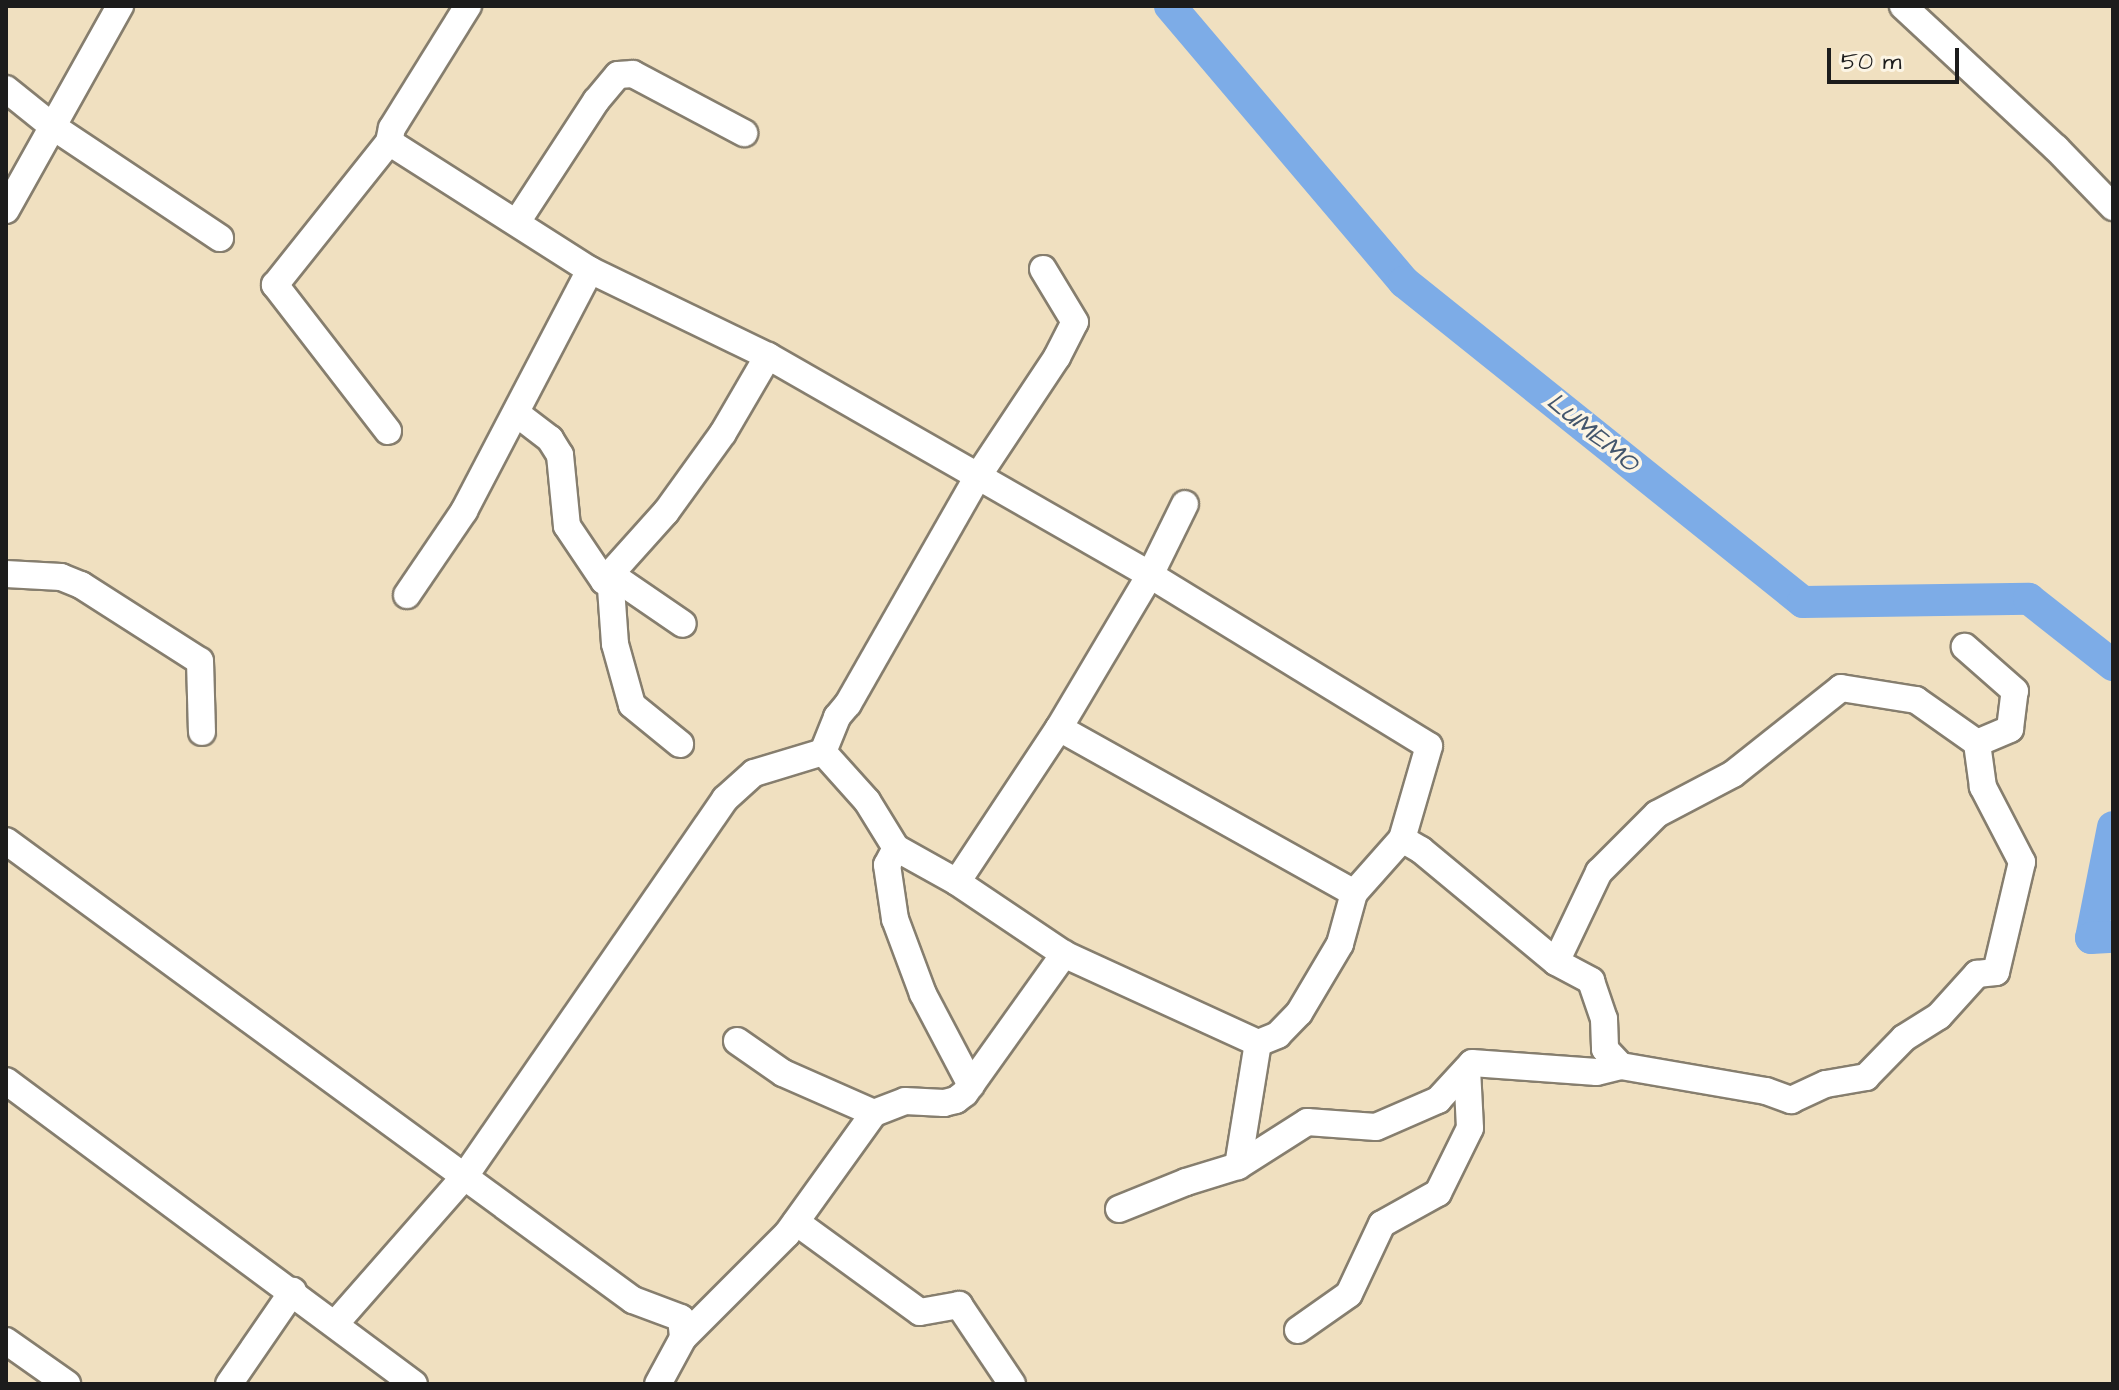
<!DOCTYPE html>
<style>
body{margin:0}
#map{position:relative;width:2119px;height:1390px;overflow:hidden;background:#f0e0c0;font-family:"Architects Daughter",sans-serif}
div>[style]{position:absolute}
.river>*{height:32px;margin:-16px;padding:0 16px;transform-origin:16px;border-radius:16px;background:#7dace7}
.roads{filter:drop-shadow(2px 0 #867e6e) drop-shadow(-2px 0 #867e6e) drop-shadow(0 2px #867e6e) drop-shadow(0 -2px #867e6e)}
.minor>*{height:26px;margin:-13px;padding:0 13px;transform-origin:13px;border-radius:13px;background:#fff}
span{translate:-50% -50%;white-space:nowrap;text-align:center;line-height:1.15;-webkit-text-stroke:7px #fcf5e5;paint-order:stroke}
.water-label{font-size:26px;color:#43566d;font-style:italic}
.frame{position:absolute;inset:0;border:8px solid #1c1c1c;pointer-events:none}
.scale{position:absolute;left:1827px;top:48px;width:132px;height:36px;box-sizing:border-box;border:4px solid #1c1c1c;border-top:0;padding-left:10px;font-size:24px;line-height:28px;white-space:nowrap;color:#1c1c1c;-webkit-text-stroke:6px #fcf5e5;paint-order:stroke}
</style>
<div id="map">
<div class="river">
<div style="left:1170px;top:6px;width:362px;rotate:49.7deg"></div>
<div style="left:1404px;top:282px;width:511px;rotate:38.73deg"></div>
<div style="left:1803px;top:602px;width:226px;rotate:-0.8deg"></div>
<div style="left:2029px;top:599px;width:107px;rotate:38.2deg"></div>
<div style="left:2113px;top:827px;width:113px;rotate:101.2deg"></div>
<div style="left:2091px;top:938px;width:22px;rotate:-3deg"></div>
</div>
<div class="roads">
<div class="minor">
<div style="left:1903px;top:6px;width:209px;rotate:42.9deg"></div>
<div style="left:2056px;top:148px;width:82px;rotate:46deg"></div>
<div style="left:6px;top:89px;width:59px;rotate:38.8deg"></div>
<div style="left:52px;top:126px;width:202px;rotate:33.7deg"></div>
<div style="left:389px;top:142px;width:238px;rotate:32.5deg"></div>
<div style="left:590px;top:270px;width:198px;rotate:25.8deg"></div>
<div style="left:768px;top:356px;width:440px;rotate:29.8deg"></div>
<div style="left:1150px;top:575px;width:327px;rotate:31.5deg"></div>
<div style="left:1429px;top:746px;width:97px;rotate:106.2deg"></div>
<div style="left:1402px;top:839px;width:72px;rotate:131.6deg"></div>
<div style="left:1354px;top:893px;width:53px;rotate:105.4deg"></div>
<div style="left:1340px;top:944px;width:80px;rotate:120.7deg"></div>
<div style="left:1299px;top:1013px;width:30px;rotate:134deg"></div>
<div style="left:1278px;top:1035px;width:22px;rotate:158deg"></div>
<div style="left:1258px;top:1043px;width:213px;rotate:-155.4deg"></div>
<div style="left:1064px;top:954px;width:129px;rotate:-146.1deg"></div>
<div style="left:957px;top:882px;width:70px;rotate:-150.9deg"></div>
<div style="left:896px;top:848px;width:55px;rotate:-121.7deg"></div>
<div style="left:867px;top:801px;width:66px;rotate:-131.9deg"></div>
<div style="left:6px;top:210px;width:234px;rotate:-60.8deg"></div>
<div style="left:517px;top:222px;width:145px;rotate:-56.9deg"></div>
<div style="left:596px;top:101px;width:34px;rotate:-50deg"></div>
<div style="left:618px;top:75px;width:15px;rotate:-4deg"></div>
<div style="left:633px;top:74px;width:126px;rotate:28deg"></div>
<div style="left:516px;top:413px;width:43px;rotate:37.4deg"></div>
<div style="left:550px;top:439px;width:19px;rotate:58deg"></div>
<div style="left:560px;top:455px;width:71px;rotate:84.4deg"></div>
<div style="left:567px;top:526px;width:66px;rotate:56.1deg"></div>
<div style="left:604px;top:581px;width:93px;rotate:-48.1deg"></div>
<div style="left:666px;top:512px;width:97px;rotate:-54.2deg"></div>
<div style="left:723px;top:433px;width:89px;rotate:-59.7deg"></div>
<div style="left:388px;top:431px;width:185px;rotate:-127.7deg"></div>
<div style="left:275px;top:285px;width:183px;rotate:-51.4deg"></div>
<div style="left:389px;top:142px;width:14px;rotate:-78deg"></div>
<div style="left:392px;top:128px;width:144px;rotate:-58.1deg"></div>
<div style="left:6px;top:574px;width:55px;rotate:3.1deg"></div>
<div style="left:61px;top:577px;width:22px;rotate:22deg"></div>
<div style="left:81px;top:585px;width:141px;rotate:32.6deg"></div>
<div style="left:200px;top:661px;width:71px;rotate:88.4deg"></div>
<div style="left:610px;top:574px;width:70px;rotate:85.9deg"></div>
<div style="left:615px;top:644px;width:63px;rotate:74.4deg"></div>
<div style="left:632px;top:705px;width:62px;rotate:39.1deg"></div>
<div style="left:610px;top:574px;width:88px;rotate:34.4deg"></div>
<div style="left:407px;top:595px;width:102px;rotate:-55.8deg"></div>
<div style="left:464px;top:511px;width:272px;rotate:-62.4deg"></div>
<div style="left:1059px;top:728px;width:338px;rotate:29.2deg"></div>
<div style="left:1402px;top:839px;width:22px;rotate:30deg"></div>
<div style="left:1421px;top:850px;width:175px;rotate:39.7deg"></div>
<div style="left:1556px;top:962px;width:40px;rotate:28deg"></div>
<div style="left:1591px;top:981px;width:40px;rotate:71.1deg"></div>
<div style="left:1604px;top:1019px;width:30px;rotate:88deg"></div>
<div style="left:1605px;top:1049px;width:23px;rotate:47deg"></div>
<div style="left:1621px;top:1066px;width:147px;rotate:9.8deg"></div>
<div style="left:1766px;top:1091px;width:27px;rotate:20deg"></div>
<div style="left:1791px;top:1100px;width:38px;rotate:-25deg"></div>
<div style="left:1826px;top:1084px;width:41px;rotate:-9.9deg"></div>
<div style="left:1866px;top:1077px;width:54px;rotate:-45.7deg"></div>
<div style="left:1904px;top:1038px;width:41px;rotate:-32.2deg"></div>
<div style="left:1939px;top:1016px;width:57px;rotate:-47.9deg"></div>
<div style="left:1977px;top:974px;width:19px;rotate:-6deg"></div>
<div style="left:1996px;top:972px;width:113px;rotate:-76.7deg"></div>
<div style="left:2022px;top:862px;width:85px;rotate:-117.5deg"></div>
<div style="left:1983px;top:787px;width:44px;rotate:-97.8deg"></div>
<div style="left:6px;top:841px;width:777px;rotate:36.21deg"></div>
<div style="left:633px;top:1300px;width:51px;rotate:20.6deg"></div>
<div style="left:681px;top:1318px;width:20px;rotate:84deg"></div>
<div style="left:683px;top:1338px;width:52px;rotate:118.5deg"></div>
<div style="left:896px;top:848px;width:19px;rotate:118deg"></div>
<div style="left:887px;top:865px;width:55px;rotate:81.6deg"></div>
<div style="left:895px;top:919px;width:80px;rotate:69.5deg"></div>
<div style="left:923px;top:994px;width:103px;rotate:62.2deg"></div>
<div style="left:957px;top:882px;width:185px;rotate:-56.5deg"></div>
<div style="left:1059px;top:728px;width:178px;rotate:-59.3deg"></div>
<div style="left:1150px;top:575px;width:79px;rotate:-63.8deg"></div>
<div style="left:1556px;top:962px;width:100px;rotate:-64.5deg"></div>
<div style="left:1599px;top:872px;width:82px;rotate:-45deg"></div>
<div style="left:1657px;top:814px;width:86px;rotate:-27.8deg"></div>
<div style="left:1733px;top:774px;width:138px;rotate:-38.5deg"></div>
<div style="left:1841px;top:688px;width:76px;rotate:9.1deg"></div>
<div style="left:1916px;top:700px;width:75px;rotate:35.2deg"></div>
<div style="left:1977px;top:743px;width:36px;rotate:-23deg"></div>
<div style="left:2010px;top:729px;width:38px;rotate:-83deg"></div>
<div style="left:2015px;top:691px;width:67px;rotate:-138.7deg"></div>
<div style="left:737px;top:1041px;width:56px;rotate:34.8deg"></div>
<div style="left:783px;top:1073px;width:99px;rotate:23.7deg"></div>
<div style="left:6px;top:1081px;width:508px;rotate:36.6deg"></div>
<div style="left:1238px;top:1166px;width:125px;rotate:-80.8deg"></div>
<div style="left:1119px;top:1209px;width:72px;rotate:-21.9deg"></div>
<div style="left:1186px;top:1182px;width:54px;rotate:-17.1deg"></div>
<div style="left:1238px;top:1166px;width:82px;rotate:-32.5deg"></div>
<div style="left:1307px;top:1122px;width:69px;rotate:4.1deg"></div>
<div style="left:1376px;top:1127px;width:68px;rotate:-23.5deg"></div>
<div style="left:1438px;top:1100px;width:50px;rotate:-47.4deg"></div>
<div style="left:1472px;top:1063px;width:125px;rotate:4.1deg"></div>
<div style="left:1597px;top:1072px;width:25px;rotate:-14deg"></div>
<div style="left:796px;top:1222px;width:153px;rotate:36deg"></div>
<div style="left:920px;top:1312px;width:40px;rotate:-10deg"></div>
<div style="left:959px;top:1305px;width:95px;rotate:56.1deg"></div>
<div style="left:335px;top:1324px;width:197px;rotate:-48.7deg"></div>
<div style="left:465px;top:1176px;width:458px;rotate:-55.4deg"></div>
<div style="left:725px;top:799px;width:39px;rotate:-42deg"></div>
<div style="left:754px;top:773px;width:72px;rotate:-16.9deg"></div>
<div style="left:823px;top:752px;width:38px;rotate:-68deg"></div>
<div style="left:837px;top:717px;width:17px;rotate:-50deg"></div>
<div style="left:848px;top:704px;width:262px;rotate:-60.3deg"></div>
<div style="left:978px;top:476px;width:143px;rotate:-56.4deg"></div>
<div style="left:1057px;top:357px;width:39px;rotate:-63deg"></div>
<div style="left:1075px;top:322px;width:62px;rotate:-121.1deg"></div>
<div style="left:1298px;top:1330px;width:62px;rotate:-35.2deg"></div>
<div style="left:1349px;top:1294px;width:77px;rotate:-64.8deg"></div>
<div style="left:1382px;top:1224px;width:64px;rotate:-29deg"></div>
<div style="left:1438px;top:1193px;width:72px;rotate:-63.8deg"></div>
<div style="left:1470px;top:1128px;width:59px;rotate:-92.9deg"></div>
<div style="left:683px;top:1338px;width:147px;rotate:-45deg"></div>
<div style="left:787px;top:1234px;width:149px;rotate:-54.3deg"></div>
<div style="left:874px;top:1113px;width:33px;rotate:-21deg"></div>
<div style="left:905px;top:1101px;width:39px;rotate:3deg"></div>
<div style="left:944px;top:1103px;width:12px;rotate:-14deg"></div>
<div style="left:956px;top:1100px;width:11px;rotate:-38deg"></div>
<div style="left:965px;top:1093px;width:171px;rotate:-54.5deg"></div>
<div style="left:6px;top:1341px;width:75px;rotate:35.2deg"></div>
<div style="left:229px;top:1384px;width:113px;rotate:-55.5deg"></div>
</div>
</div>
<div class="water-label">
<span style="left:1592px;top:433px;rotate:39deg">LUMEMO</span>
</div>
<div class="frame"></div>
<div class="scale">50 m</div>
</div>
